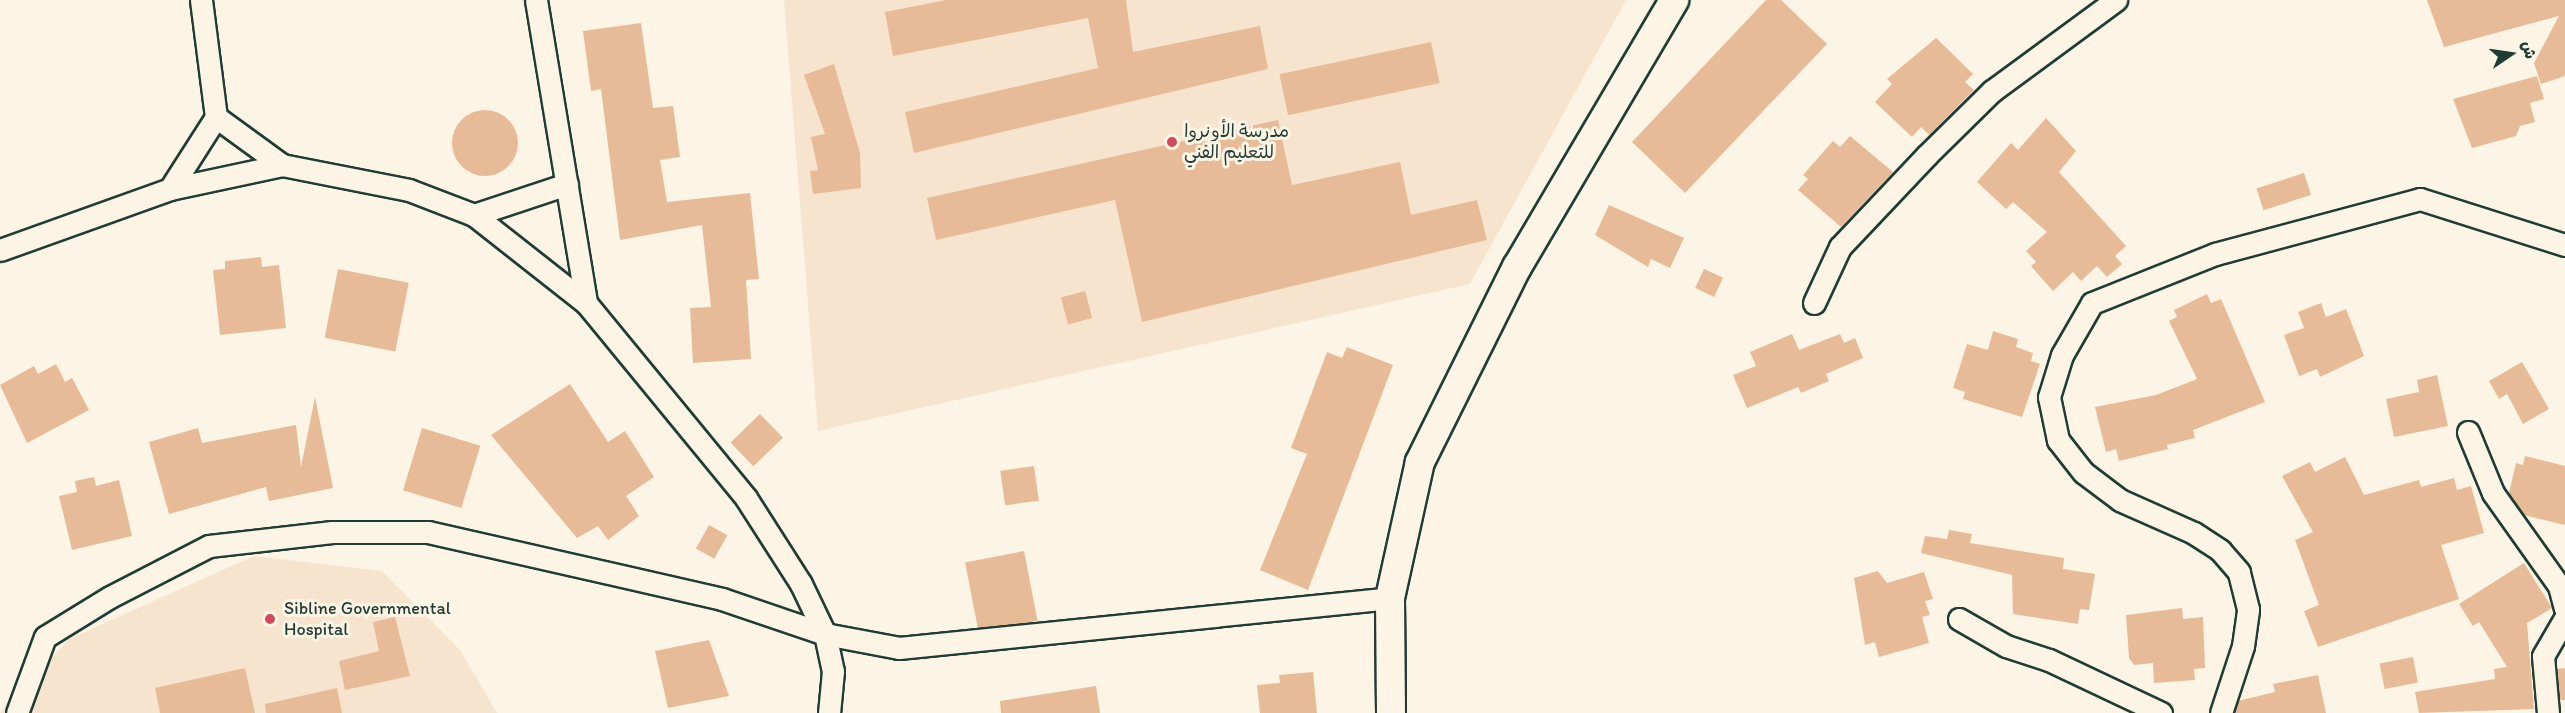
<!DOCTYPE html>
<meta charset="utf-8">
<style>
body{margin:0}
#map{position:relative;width:2565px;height:713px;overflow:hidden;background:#fcf5e5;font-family:Itim,"Playpen Sans Arabic",sans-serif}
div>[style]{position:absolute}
.built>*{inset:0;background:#f6e4ce}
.building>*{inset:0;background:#e8bb98;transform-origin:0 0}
.round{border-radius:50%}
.roads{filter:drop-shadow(2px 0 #1f3d34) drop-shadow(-2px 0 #1f3d34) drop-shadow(0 2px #1f3d34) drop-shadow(0 -2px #1f3d34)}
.minor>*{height:21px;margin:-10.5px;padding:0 10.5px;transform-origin:10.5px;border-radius:10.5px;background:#fcf5e5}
.secondary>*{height:28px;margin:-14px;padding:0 14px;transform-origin:14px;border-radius:14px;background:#fcf5e5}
.dots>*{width:16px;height:16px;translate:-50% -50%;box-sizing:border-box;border:3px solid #fcf5e5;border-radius:50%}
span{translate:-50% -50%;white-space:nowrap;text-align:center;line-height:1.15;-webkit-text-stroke:6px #fcf5e5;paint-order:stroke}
.poi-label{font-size:18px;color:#1f3d34}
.left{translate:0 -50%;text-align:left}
.north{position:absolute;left:2481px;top:24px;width:60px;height:60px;-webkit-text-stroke:4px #fcf5e5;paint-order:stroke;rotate:77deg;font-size:16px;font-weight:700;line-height:24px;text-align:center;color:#1f3d34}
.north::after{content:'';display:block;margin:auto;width:21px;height:27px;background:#1f3d34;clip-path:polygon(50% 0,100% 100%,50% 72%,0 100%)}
</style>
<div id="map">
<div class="built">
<div style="clip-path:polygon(784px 0,1626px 0,1470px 284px,818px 431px)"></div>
<div style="clip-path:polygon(254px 556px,382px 571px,460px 650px,497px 713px,0 713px,69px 639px)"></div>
</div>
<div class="building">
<div style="clip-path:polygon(946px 0,1126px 0,1133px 52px,1260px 26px,1268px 69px,914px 153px,905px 112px,1098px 68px,1088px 18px,893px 56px,885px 12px)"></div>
<div style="clip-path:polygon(1766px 0,1781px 0,1827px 44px,1685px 193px,1632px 142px)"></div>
<div style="clip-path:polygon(2427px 0,2565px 0,2565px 76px,2541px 84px,2534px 63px,2559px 16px,2444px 47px)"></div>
<div style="clip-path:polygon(641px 23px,653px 108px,673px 106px,680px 157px,660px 160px,667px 202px,750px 193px,759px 279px,746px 280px,751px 359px,693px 363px,690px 308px,711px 307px,702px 225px,620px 240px,601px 89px,591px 91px,583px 31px)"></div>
<div style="clip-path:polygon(1936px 38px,1973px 74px,1965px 82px,1974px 90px,1929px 135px,1921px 127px,1912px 137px,1875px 102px,1892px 84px,1887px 79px)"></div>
<div style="left:1431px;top:42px;width:42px;height:155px;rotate:78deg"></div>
<div style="clip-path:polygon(834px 64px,860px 153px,861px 188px,813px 194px,810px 171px,818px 170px,811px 137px,825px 134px,804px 75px)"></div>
<div style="clip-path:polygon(2537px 76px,2544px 99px,2530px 103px,2535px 122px,2520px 126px,2516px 136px,2472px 148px,2453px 99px)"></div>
<div class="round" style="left:452px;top:110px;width:66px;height:66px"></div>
<div style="clip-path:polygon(2046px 118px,2076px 151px,2059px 172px,2126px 246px,2115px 256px,2122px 264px,2107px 277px,2097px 266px,2081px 281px,2073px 272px,2053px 291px,2031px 266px,2036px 262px,2026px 251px,2047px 232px,2013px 202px,2006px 209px,1977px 182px,2011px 143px,2018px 150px)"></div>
<div style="clip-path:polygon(1278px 120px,1292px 185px,1400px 162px,1411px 215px,1477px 200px,1487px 240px,1142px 322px,1115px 200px,936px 240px,927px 198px)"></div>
<div style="clip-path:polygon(1850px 136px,1893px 172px,1841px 227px,1798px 190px,1808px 179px,1803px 175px,1833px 141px,1840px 147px)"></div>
<div style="left:2304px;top:173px;width:23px;height:50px;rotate:72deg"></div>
<div style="clip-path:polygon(1609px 205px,1684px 238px,1670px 268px,1651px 259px,1648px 267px,1595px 235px)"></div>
<div style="clip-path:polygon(261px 257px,262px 267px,279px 265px,286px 328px,220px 335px,213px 270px,225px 269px,225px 261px)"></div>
<div style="left:338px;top:269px;width:72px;height:70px;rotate:11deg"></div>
<div style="left:1704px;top:269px;width:21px;height:21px;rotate:25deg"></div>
<div style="left:1085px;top:291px;width:28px;height:25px;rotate:75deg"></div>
<div style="clip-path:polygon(2207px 294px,2211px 303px,2221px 299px,2265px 402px,2193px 430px,2195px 438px,2167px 445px,2168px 449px,2119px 461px,2116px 449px,2106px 452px,2095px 407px,2156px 395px,2197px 379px,2169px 321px,2177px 317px,2174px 310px)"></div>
<div style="clip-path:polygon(2321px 303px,2326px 317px,2346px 309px,2364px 356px,2320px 377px,2317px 369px,2299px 376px,2284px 335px,2304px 328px,2298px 312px)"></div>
<div style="clip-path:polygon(1993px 331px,2018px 339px,2016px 347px,2033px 353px,2031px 361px,2040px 364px,2022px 417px,1963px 399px,1965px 392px,1953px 388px,1967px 344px,1988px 350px)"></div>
<div style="clip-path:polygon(1792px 334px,1799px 350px,1840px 334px,1844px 343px,1855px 338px,1863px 358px,1826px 374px,1829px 381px,1801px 393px,1798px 387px,1747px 408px,1733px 375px,1756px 366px,1750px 352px)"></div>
<div style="clip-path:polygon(1347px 347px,1393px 365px,1308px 590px,1260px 570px,1307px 454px,1291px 448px,1327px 352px,1342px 358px)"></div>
<div style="clip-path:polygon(2522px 362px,2549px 409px,2523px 424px,2507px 394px,2499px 399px,2489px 381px)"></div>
<div style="clip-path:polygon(56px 364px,65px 382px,72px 378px,89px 410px,27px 443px,0 385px,34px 366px,38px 374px)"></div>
<div style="clip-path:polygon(2437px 375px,2448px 426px,2394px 437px,2386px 399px,2419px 392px,2417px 380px)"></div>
<div style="clip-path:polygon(570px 384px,608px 442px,625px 431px,654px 477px,626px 496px,639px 516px,608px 540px,598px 526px,577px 538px,491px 435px)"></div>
<div style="clip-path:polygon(315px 397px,333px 488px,269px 501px,266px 487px,169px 514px,149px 442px,198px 428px,202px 443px,296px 425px,301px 467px)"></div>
<div style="left:760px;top:414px;width:33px;height:41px;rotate:46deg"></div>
<div style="left:422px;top:428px;width:61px;height:65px;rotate:17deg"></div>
<div style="clip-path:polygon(2525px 456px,2565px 466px,2565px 525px,2524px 515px,2509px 493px,2516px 463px,2523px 465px)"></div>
<div style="clip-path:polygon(2345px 457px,2364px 495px,2419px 480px,2421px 487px,2454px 478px,2457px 490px,2471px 486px,2484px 533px,2441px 545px,2459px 599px,2318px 647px,2304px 611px,2319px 605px,2295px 540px,2313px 532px,2282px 476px,2310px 462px,2315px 472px)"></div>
<div style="left:1034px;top:466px;width:35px;height:34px;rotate:82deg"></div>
<div style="clip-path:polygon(94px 477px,96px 486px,119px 480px,132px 536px,72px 550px,59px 496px,77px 492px,75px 481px)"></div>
<div style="left:709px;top:525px;width:21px;height:27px;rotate:29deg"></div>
<div style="clip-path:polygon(1949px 530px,1972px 534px,1970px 543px,2064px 558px,2063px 569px,2095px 574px,2089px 610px,2080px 609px,2078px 624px,2013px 614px,2012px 575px,1921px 553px,1925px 536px,1947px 539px)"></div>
<div style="left:1024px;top:551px;width:71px;height:60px;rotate:79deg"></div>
<div style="clip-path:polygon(2524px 563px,2552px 608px,2527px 623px,2534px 709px,2419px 713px,2415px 692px,2495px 679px,2494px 669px,2507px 667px,2479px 622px,2473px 626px,2459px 604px)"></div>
<div style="clip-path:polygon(1878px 571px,1887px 583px,1924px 572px,1933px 599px,1925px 601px,1930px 615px,1922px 617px,1929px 643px,1879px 657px,1875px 642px,1865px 645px,1854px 578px)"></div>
<div style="clip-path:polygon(2182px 608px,2183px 619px,2203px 617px,2205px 668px,2194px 669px,2195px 680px,2154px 683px,2153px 663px,2134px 665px,2129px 658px,2126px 615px)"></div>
<div style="clip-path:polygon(395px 617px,410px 676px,345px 690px,339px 661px,379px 651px,373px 622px)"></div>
<div style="clip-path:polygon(709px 640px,729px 696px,668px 708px,655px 651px)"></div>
<div style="left:2413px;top:657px;width:26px;height:34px;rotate:79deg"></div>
<div style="clip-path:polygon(245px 668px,255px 713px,160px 713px,155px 688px)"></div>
<div style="clip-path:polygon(2565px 668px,2565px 700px,2560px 700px,2557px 669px)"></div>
<div style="clip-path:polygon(1313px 672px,1317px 713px,1260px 713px,1257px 685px,1280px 683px,1279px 675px)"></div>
<div style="clip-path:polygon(2318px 675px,2326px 713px,2234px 713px,2238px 701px,2275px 692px,2273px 684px)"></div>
<div style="clip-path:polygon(1096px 686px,1100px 713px,1001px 713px,1000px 701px)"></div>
<div style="clip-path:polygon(337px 688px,342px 713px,266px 713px,265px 704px)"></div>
</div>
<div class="roads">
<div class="minor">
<div style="left:201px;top:0;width:118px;rotate:82.7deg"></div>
<div style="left:216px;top:117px;width:82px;rotate:36deg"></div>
<div style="left:536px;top:0;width:307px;rotate:80.6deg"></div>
<div style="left:170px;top:189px;width:85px;rotate:-57.4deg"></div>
<div style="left:474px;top:215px;width:98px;rotate:-18.4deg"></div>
<div style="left:0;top:250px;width:181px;rotate:-19.7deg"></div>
<div style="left:170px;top:189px;width:115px;rotate:-12.1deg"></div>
<div style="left:282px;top:165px;width:129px;rotate:11.1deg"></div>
<div style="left:409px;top:190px;width:70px;rotate:21deg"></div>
<div style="left:474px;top:215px;width:142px;rotate:38.2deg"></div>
<div style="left:586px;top:303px;width:252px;rotate:50.6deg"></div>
<div style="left:746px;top:498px;width:102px;rotate:57.4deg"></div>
<div style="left:801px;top:584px;width:55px;rotate:64.4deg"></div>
<div style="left:825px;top:634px;width:38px;rotate:78deg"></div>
<div style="left:833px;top:671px;width:42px;rotate:95.4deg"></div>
<div style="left:1814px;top:303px;width:62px;rotate:-65.1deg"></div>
<div style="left:1840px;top:247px;width:127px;rotate:-46.6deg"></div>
<div style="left:1927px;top:155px;width:91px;rotate:-44.6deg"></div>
<div style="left:1992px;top:91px;width:154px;rotate:-36.3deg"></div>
<div style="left:2468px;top:432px;width:66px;rotate:67.7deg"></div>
<div style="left:2493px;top:493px;width:114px;rotate:54.6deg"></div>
<div style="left:2559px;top:586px;width:23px;rotate:75deg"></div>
<div style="left:1959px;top:619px;width:54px;rotate:29.9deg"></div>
<div style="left:2006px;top:646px;width:45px;rotate:18deg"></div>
<div style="left:2049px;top:660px;width:124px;rotate:25.3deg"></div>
<div style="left:17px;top:713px;width:81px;rotate:-69.8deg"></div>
<div style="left:45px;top:637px;width:76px;rotate:-31.6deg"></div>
<div style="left:110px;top:597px;width:111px;rotate:-27.3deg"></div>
<div style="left:209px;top:546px;width:124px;rotate:-6.5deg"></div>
<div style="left:332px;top:532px;width:96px"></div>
<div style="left:428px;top:532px;width:302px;rotate:12.8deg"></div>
<div style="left:722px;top:599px;width:109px;rotate:18.8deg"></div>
<div style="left:825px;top:634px;width:75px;rotate:10.7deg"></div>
<div style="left:899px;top:648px;width:494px;rotate:-5.8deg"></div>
<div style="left:2221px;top:713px;width:71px;rotate:-71.8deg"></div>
<div style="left:2243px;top:646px;width:37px;rotate:-82deg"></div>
<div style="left:2248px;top:609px;width:38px;rotate:-104deg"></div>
<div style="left:2239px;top:572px;width:29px;rotate:-131deg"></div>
<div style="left:2220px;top:550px;width:31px;rotate:-147deg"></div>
<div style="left:2194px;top:533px;width:81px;rotate:-156deg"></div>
<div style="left:2120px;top:500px;width:46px;rotate:-142.9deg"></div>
<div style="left:2083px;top:472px;width:41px;rotate:-128deg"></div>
<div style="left:2058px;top:440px;width:44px;rotate:-101.8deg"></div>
<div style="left:2049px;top:397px;width:44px;rotate:-72.8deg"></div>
<div style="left:2062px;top:355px;width:60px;rotate:-60deg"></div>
<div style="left:2092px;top:303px;width:132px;rotate:-21.7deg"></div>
<div style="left:2215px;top:254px;width:212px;rotate:-15deg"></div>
<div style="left:2420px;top:199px;width:152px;rotate:17.6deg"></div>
<div style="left:2548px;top:713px;width:57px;rotate:-95deg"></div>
<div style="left:2543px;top:656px;width:44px;rotate:-59.9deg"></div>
</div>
<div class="secondary">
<div style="left:1391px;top:713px;width:115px;rotate:-90.5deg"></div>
<div style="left:1390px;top:598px;width:139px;rotate:-77.6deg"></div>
<div style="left:1420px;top:462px;width:218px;rotate:-63.6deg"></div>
<div style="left:1517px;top:267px;width:310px;rotate:-59.5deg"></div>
</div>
</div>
<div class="dots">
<div style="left:1172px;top:142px;background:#d1495b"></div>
<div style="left:270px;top:619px;background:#d1495b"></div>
</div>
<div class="poi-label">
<span class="left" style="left:1184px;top:142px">مدرسة الأونروا<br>للتعليم الفني</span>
<span class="left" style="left:284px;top:619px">Sibline Governmental<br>Hospital</span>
</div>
<div class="north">ش</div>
</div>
